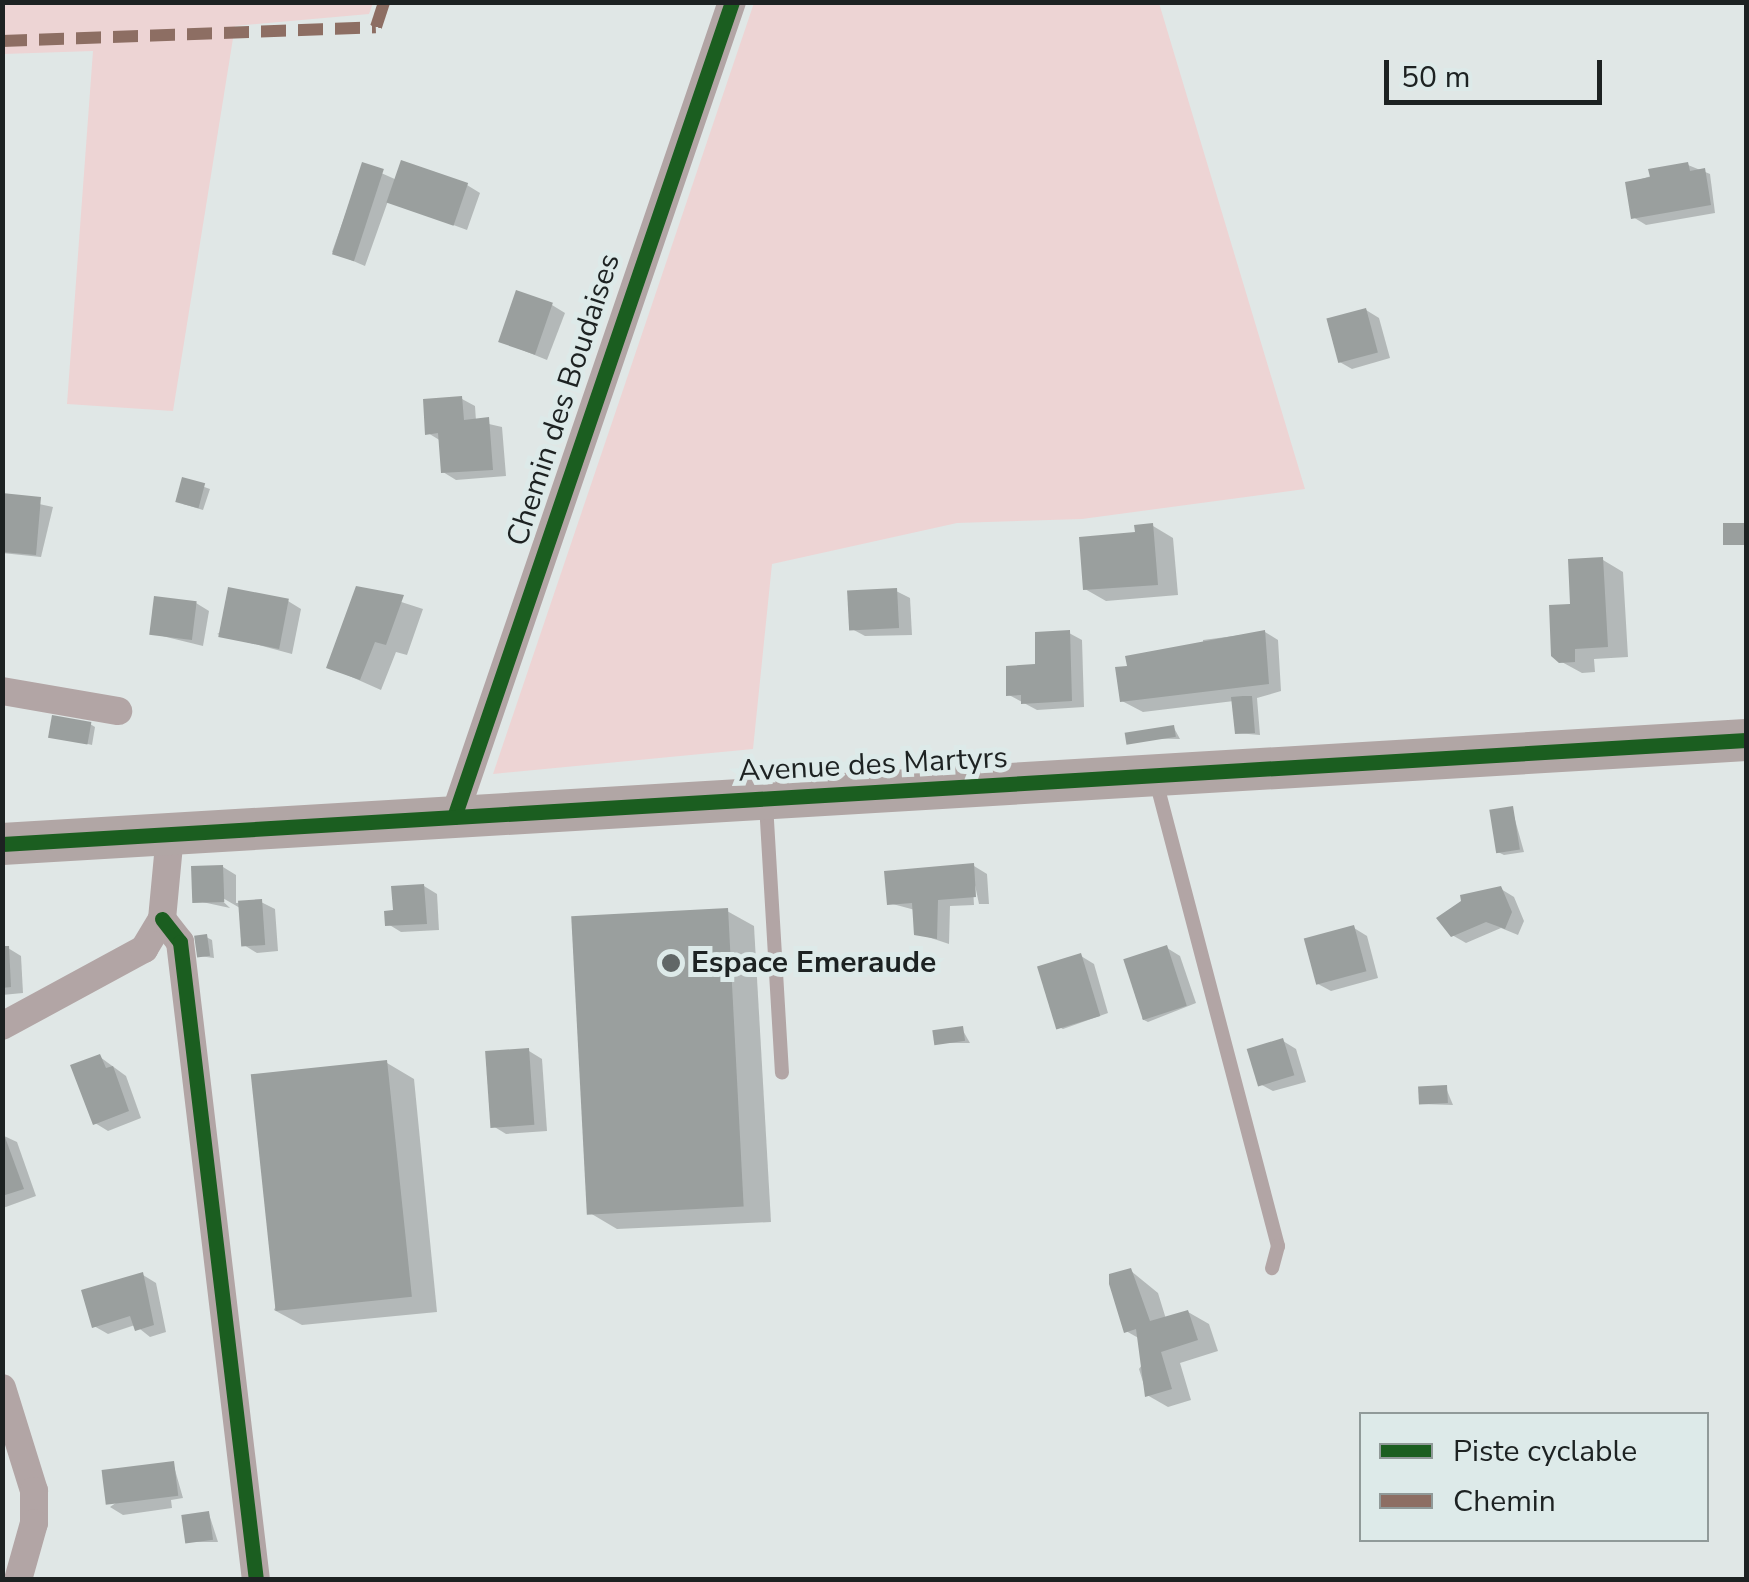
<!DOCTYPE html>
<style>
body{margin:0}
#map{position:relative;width:1749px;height:1582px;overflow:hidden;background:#e0e7e6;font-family:"Nunito Sans",sans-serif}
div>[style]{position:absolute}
.green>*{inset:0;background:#edd4d4}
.shadow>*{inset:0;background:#0003}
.building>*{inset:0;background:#9a9f9e;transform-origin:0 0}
.lane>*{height:14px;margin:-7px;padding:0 7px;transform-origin:7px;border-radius:7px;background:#b2a5a5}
.street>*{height:28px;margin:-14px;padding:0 14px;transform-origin:14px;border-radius:14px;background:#b2a5a5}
.primary>*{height:42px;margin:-21px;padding:0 21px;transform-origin:21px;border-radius:21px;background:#b1a6a5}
.quiet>*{height:12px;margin-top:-6px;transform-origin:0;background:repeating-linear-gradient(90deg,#8d6e63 0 25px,transparent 0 37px)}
.cycleway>*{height:15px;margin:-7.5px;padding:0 7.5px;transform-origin:7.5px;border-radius:7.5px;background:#1b5e20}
.dots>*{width:28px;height:28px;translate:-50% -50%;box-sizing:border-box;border:5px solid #ddeae9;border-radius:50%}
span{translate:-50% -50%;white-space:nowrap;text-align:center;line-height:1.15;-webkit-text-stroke:10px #ddeae9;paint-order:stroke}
.street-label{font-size:30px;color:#1d2222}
.poi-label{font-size:30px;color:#1d2222;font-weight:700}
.left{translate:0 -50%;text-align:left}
.frame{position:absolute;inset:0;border:5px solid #1d2222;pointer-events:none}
.legend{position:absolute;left:1359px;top:1412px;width:350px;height:130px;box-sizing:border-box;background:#ddeae9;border:2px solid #909a99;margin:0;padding:12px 18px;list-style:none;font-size:30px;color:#1d2222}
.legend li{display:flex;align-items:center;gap:20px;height:50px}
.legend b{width:50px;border:2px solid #909a99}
.scale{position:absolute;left:1384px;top:60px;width:218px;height:45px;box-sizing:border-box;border:5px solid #1d2222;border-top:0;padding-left:12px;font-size:30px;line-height:35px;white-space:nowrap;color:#1d2222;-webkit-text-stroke:8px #ddeae9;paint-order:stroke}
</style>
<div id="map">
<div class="green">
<div style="clip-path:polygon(2px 3px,373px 3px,369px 14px,235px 26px,173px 411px,67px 404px,93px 51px,3px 54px)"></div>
<div style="clip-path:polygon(754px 3px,1159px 3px,1305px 489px,1082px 519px,957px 523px,772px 564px,753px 749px,493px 774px)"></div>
</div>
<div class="shadow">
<div style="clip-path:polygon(363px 165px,397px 180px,467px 185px,480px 193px,467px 230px,388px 201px,365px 266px,332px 252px)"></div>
<div style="clip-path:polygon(1688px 165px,1710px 174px,1715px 213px,1646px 225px,1633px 217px,1628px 183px)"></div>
<div style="clip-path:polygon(552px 305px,565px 313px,547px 360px,500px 341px)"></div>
<div style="clip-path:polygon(1366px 310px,1379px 318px,1390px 358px,1352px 369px,1338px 361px)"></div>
<div style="clip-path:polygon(462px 399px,475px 406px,476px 421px,502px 427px,506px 476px,456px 480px,443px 472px,441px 441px,428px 433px)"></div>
<div style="clip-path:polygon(184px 480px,210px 489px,203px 510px,183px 504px)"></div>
<div style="clip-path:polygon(2px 496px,53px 507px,41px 557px,2px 553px)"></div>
<div style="clip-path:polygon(1153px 526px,1173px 538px,1178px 595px,1106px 601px,1085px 589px)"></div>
<div style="clip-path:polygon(1603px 560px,1623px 572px,1628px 657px,1594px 659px,1595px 672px,1582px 673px,1560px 661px,1573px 606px)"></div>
<div style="clip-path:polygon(358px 588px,423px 609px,407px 655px,396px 652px,381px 690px,329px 667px)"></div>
<div style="clip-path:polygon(896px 591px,910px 598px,912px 635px,865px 636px,852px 629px)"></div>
<div style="clip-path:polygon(288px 601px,301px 609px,292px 654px,217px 634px)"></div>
<div style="clip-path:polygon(196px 603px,209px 611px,203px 646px,150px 633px)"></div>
<div style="clip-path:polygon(1265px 632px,1278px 640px,1281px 691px,1257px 698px,1260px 735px,1237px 733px,1234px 701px,1143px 712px,1122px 701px,1203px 649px,1203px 640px)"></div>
<div style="clip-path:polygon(1069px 633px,1082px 640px,1084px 707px,1037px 710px,1009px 695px)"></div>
<div style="clip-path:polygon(90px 724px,95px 727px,92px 745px,50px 735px)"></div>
<div style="clip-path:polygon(1174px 728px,1180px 739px,1128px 738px)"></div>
<div style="clip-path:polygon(1512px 809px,1524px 852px,1504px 855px,1498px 852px)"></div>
<div style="clip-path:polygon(974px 866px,987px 874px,989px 904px,979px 904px,972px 871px,974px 905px,950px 906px,949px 944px,916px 933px,915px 910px,889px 903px)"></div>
<div style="clip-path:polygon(223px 867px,236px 875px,236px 903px,261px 902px,275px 909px,278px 951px,257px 953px,244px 945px,240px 908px,214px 893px,230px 908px,193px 900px)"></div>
<div style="clip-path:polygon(424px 886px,437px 894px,439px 930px,401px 932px,388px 924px)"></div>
<div style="clip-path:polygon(1501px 889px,1514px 897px,1524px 921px,1518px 935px,1501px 928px,1466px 943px,1452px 935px)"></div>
<div style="clip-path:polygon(727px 911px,754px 926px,771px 1222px,617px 1229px,590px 1213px)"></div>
<div style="clip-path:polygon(1354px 928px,1367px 936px,1378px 978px,1331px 991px,1318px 984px)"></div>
<div style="clip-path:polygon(206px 937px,212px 940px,214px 958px,199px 956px)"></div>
<div style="clip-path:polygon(8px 948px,21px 956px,23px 993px,2px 995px,2px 949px)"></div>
<div style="clip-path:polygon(1167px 948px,1180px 956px,1196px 1003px,1148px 1022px,1142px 1019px)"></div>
<div style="clip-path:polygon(1081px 956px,1094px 964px,1108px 1013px,1063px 1029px,1057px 1026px)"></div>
<div style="clip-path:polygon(962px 1029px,970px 1043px,936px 1043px)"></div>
<div style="clip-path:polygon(1283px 1041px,1296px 1049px,1306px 1082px,1273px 1091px,1260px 1084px)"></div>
<div style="clip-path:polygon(529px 1051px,542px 1059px,547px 1131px,506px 1134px,493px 1126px)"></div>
<div style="clip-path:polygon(100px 1057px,126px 1076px,141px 1118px,108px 1131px,95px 1123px)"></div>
<div style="clip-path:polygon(387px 1063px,414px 1079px,437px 1312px,302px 1325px,274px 1310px)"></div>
<div style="clip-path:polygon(1446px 1088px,1453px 1105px,1422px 1104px)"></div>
<div style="clip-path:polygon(2px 1135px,17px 1142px,36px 1196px,3px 1208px)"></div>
<div style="clip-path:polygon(1131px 1271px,1158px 1293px,1166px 1319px,1188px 1312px,1209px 1324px,1218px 1351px,1180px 1363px,1191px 1400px,1168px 1407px,1147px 1395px,1139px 1369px,1147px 1358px,1142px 1340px,1126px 1331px)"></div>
<div style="clip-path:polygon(143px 1275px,156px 1283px,166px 1332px,150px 1337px,135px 1325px,108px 1334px,94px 1326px)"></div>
<div style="clip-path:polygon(173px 1463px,183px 1498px,171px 1500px,172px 1508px,123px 1515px,110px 1507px)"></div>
<div style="clip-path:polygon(209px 1514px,218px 1542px,187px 1542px)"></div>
</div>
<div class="building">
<div style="left:401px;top:160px;width:71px;height:45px;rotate:19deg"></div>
<div style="left:362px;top:162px;width:23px;height:97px;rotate:18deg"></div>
<div style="clip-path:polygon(1688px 162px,1690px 171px,1705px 168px,1711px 205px,1631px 219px,1625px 182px,1650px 177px,1648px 169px)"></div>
<div style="left:516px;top:290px;width:39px;height:55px;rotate:19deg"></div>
<div style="left:1366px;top:308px;width:46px;height:41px;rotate:75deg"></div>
<div style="clip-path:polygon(462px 396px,464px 420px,489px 417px,493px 470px,441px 473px,438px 433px,425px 435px,423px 399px)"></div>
<div style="left:182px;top:477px;width:24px;height:26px;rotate:15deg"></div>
<div style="clip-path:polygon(2px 493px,41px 497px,36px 555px,2px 552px)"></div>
<div style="clip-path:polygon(1153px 523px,1158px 585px,1083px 590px,1079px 537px,1135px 532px,1134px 525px)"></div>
<div style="left:1746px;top:523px;width:22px;height:23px;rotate:90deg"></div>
<div style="clip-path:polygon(1603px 557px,1608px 647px,1575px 649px,1575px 662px,1559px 663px,1551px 656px,1549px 605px,1570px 604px,1568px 559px)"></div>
<div style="clip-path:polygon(356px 586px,404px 595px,386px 645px,375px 642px,360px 680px,326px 668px)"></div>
<div style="left:228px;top:587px;width:62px;height:51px;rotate:11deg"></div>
<div style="left:897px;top:588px;width:40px;height:50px;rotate:87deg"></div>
<div style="left:154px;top:596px;width:43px;height:39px;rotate:7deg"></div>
<div style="clip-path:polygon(1070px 630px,1072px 701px,1021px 704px,1021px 695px,1006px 696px,1006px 666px,1035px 664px,1035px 632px)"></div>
<div style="clip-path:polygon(1265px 630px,1269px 684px,1120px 702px,1115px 667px,1127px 666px,1125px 656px)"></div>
<div style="clip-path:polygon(1243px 696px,1252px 696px,1255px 733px,1235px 734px,1231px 697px)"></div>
<div style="left:52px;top:715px;width:40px;height:23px;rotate:10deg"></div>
<div style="left:1174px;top:725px;width:12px;height:50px;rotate:81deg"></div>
<div style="left:1513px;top:806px;width:44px;height:24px;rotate:81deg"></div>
<div style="clip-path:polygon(974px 863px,976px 897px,938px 900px,937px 939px,914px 935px,912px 903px,887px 905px,884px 871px)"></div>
<div style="left:223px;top:865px;width:37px;height:32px;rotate:88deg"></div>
<div style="clip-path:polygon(424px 884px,427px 924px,385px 926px,384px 911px,393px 910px,391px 886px)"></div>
<div style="clip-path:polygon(1501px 886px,1512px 912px,1505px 929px,1486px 922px,1451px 937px,1436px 918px,1461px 901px,1460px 895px)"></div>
<div style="left:262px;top:899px;width:46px;height:24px;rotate:86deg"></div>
<div style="left:728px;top:908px;width:299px;height:157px;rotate:87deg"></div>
<div style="left:1354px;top:925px;width:48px;height:52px;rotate:75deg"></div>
<div style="left:207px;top:934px;width:22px;height:13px;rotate:82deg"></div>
<div style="left:1167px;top:945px;width:64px;height:46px;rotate:72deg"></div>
<div style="clip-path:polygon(2px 946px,9px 946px,11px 987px,2px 988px)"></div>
<div style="left:1081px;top:953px;width:66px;height:46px;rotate:73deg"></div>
<div style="left:963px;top:1026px;width:15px;height:31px;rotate:82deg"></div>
<div style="left:1283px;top:1038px;width:39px;height:38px;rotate:73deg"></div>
<div style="left:529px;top:1048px;width:77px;height:44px;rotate:86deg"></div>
<div style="clip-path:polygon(100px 1054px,106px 1068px,113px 1066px,129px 1111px,93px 1125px,70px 1065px)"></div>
<div style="left:387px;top:1060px;width:238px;height:137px;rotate:84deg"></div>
<div style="left:1447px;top:1085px;width:18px;height:29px;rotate:87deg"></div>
<div style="clip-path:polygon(2px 1129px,24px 1189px,2px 1196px)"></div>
<div style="clip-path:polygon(1131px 1268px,1150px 1321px,1188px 1310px,1198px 1340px,1161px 1352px,1172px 1389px,1145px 1397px,1136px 1329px,1124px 1333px,1109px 1284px,1109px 1274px)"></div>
<div style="clip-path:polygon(143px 1272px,154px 1325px,135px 1331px,130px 1316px,92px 1328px,81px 1290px)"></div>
<div style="left:174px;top:1461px;width:35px;height:73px;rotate:83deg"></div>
<div style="left:209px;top:1511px;width:29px;height:28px;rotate:82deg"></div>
</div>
<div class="lane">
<div style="left:1156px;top:781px;width:481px;rotate:75.3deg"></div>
<div style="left:1278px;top:1246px;width:23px;rotate:105deg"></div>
<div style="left:766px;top:804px;width:269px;rotate:86.6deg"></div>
</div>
<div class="street">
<div style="left:2px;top:691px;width:118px;rotate:9.8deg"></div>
<div style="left:454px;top:817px;width:861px;rotate:-71.17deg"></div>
<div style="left:162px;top:919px;width:29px;rotate:52deg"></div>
<div style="left:180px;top:942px;width:643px;rotate:83.21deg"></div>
<div style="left:2px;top:1026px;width:162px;rotate:-28.5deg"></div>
<div style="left:144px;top:949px;width:35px;rotate:-59deg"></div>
<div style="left:162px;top:919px;width:85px;rotate:-84.6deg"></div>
<div style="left:2px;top:1388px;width:108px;rotate:72.7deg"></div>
<div style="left:34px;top:1491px;width:32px;rotate:90deg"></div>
<div style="left:34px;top:1523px;width:59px;rotate:105.7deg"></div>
</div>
<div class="primary">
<div style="left:2px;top:844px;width:1747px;rotate:-3.41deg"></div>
</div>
<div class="quiet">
<div style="left:2px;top:41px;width:374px;rotate:-2.1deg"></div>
<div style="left:376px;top:27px;width:26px;rotate:-72deg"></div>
</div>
<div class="cycleway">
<div style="left:454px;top:817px;width:861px;rotate:-71.17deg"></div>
<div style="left:2px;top:844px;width:1747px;rotate:-3.41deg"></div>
<div style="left:162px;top:919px;width:29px;rotate:52deg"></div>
<div style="left:180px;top:942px;width:643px;rotate:83.21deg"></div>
</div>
<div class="dots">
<div style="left:671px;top:963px;background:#616767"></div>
</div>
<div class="street-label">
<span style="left:564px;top:400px;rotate:-72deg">Chemin des Boudaises</span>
<span style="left:873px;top:765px;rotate:-3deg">Avenue des Martyrs</span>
</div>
<div class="poi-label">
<span class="left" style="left:691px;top:963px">Espace Emeraude</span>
</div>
<div class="frame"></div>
<ul class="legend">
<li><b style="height:12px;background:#1b5e20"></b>Piste cyclable</li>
<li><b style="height:12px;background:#8d6e63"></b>Chemin</li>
</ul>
<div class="scale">50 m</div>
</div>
